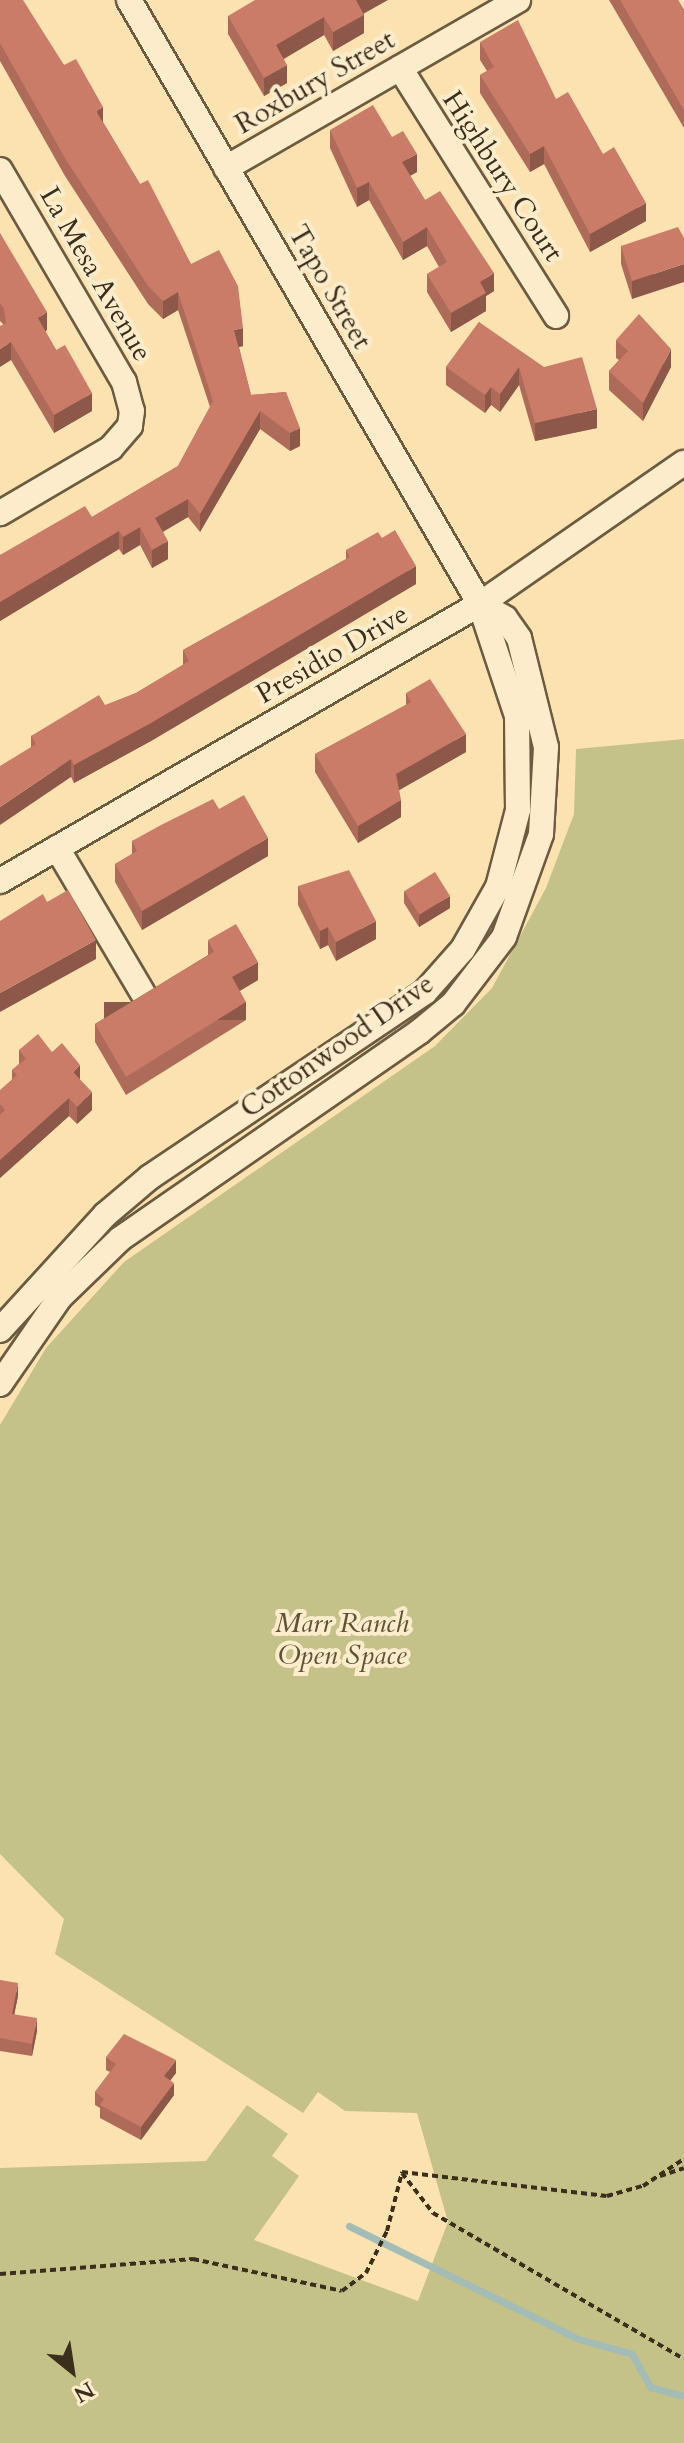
<!DOCTYPE html>
<style>
body{margin:0}
#map{position:relative;width:684px;height:2443px;overflow:hidden;background:#fce2b1;font-family:Cardo,serif}
div>[style]{position:absolute}
.green>*{inset:0;background:#c4c288}
.stream>*{height:7px;margin:-3.5px;padding:0 3.5px;transform-origin:3.5px;border-radius:3.5px;background:#a3bcb6}
.path>*{height:4px;margin-top:-2px;transform-origin:0;background:repeating-linear-gradient(90deg,#3c2e1c 0 6px,transparent 0 10px)}
.roads{filter:drop-shadow(2px 0 #6c5b41) drop-shadow(-2px 0 #6c5b41) drop-shadow(0 2px #6c5b41) drop-shadow(0 -2px #6c5b41)}
.minor>*{height:24px;margin:-12px;padding:0 12px;transform-origin:12px;border-radius:12px;background:#fdeccc}
.wall>*{inset:0;background:#ae6b59}
.shaded-wall>*{inset:0;background:#8d5749;transform-origin:0 0}
.building>*{inset:0;background:#ca7c68;transform-origin:0 0}
span{translate:-50% -50%;white-space:nowrap;text-align:center;line-height:1.15;-webkit-text-stroke:8px #fdeccc;paint-order:stroke}
.street-label{font-size:28px;color:#3c2e1c}
.park-label{font-size:28px;color:#5e5337;font-style:italic}
.north{position:absolute;left:32px;top:2331px;width:80px;height:80px;-webkit-text-stroke:6px #fdeccc;paint-order:stroke;rotate:150deg;font-size:22px;font-weight:700;line-height:32px;text-align:center;color:#3c2e1c}
.north::after{content:'';display:block;margin:auto;width:28px;height:36px;background:#3c2e1c;clip-path:polygon(50% 0,100% 100%,50% 72%,0 100%)}
</style>
<div id="map">
<div class="green">
<div style="clip-path:polygon(684px 739px,684px 2443px,0 2443px,0 2168px,206px 2161px,247px 2105px,288px 2134px,272px 2156px,299px 2176px,254px 2240px,418px 2301px,448px 2222px,417px 2113px,345px 2111px,318px 2092px,303px 2113px,55px 1954px,64px 1919px,0 1854px,0 1425px,46px 1348px,124px 1262px,435px 1046px,492px 988px,546px 888px,574px 814px,576px 749px)"></div>
</div>
<div class="stream">
<div style="left:349px;top:2226px;width:256px;rotate:26.2deg"></div>
<div style="left:579px;top:2339px;width:55px;rotate:15.8deg"></div>
<div style="left:632px;top:2354px;width:38px;rotate:61deg"></div>
<div style="left:650px;top:2387px;width:35px;rotate:15deg"></div>
</div>
<div class="path">
<div style="left:402px;top:2172px;width:206px;rotate:6.7deg"></div>
<div style="left:607px;top:2196px;width:37px;rotate:-16deg"></div>
<div style="left:643px;top:2186px;width:49px;rotate:-33.4deg"></div>
<div style="left:402px;top:2173px;width:51px;rotate:52.2deg"></div>
<div style="left:433px;top:2213px;width:290px;rotate:30.2deg"></div>
<div style="left:660px;top:2176px;width:25px;rotate:-18deg"></div>
<div style="left:0;top:2274px;width:194px;rotate:-4.4deg"></div>
<div style="left:193px;top:2259px;width:152px;rotate:12.1deg"></div>
<div style="left:342px;top:2291px;width:30px;rotate:-37deg"></div>
<div style="left:366px;top:2273px;width:47px;rotate:-63.4deg"></div>
<div style="left:387px;top:2231px;width:61px;rotate:-75.7deg"></div>
</div>
<div class="roads">
<div class="minor">
<div style="left:400px;top:68px;width:293px;rotate:57.8deg"></div>
<div style="left:226px;top:168px;width:337px;rotate:-29.9deg"></div>
<div style="left:0;top:170px;width:246px;rotate:59.7deg"></div>
<div style="left:124px;top:382px;width:30px;rotate:75deg"></div>
<div style="left:132px;top:411px;width:15px;rotate:98deg"></div>
<div style="left:130px;top:426px;width:29px;rotate:131deg"></div>
<div style="left:111px;top:448px;width:129px;rotate:149.6deg"></div>
<div style="left:57px;top:848px;width:171px;rotate:59.4deg"></div>
<div style="left:0;top:881px;width:554px;rotate:-29.99deg"></div>
<div style="left:480px;top:604px;width:248px;rotate:-34.7deg"></div>
<div style="left:0;top:1330px;width:156px;rotate:-47.6deg"></div>
<div style="left:105px;top:1215px;width:59px;rotate:-40.2deg"></div>
<div style="left:150px;top:1177px;width:331px;rotate:-33.9deg"></div>
<div style="left:425px;top:992px;width:57px;rotate:-48.5deg"></div>
<div style="left:463px;top:949px;width:71px;rotate:-60.6deg"></div>
<div style="left:498px;top:887px;width:80px;rotate:-75.4deg"></div>
<div style="left:518px;top:810px;width:94px;rotate:-90.6deg"></div>
<div style="left:517px;top:716px;width:118px;rotate:-108.3deg"></div>
<div style="left:480px;top:604px;width:699px;rotate:-120.16deg"></div>
<div style="left:0;top:1384px;width:106px;rotate:-55.4deg"></div>
<div style="left:60px;top:1297px;width:83px;rotate:-44deg"></div>
<div style="left:120px;top:1239px;width:364px;rotate:-34.7deg"></div>
<div style="left:419px;top:1032px;width:44px;rotate:-39.5deg"></div>
<div style="left:453px;top:1004px;width:84px;rotate:-52.7deg"></div>
<div style="left:504px;top:937px;width:109px;rotate:-70.2deg"></div>
<div style="left:541px;top:834px;width:87px;rotate:-86.7deg"></div>
<div style="left:546px;top:747px;width:112px;rotate:-103.9deg"></div>
<div style="left:519px;top:638px;width:24px;rotate:-125deg"></div>
<div style="left:505px;top:618px;width:29px;rotate:-151deg"></div>
</div>
</div>
<div class="wall">
<div style="clip-path:polygon(0 0,64px 65px,103px 122px,140px 184px,243px 346px,239px 347px,251px 395px,286px 392px,300px 446px,290px 451px,260px 429px,200px 532px,188px 517px,163px 532px,168px 559px,152px 568px,140px 545px,123px 555px,119px 549px,0 621px,0 555px,92px 517px,178px 466px,210px 407px,178px 310px,163px 319px,148px 304px,65px 176px,0 61px)"></div>
<div style="clip-path:polygon(609px 0,678px 0,684px 10px,684px 128px)"></div>
<div style="clip-path:polygon(364px 14px,364px 33px,333px 51px,324px 35px,284px 59px,287px 83px,264px 96px,228px 34px,228px 16px)"></div>
<div style="clip-path:polygon(480px 42px,556px 99px,603px 154px,646px 221px,590px 252px,544px 164px,530px 172px,480px 93px,480px 75px,487px 71px,480px 60px)"></div>
<div style="clip-path:polygon(330px 130px,392px 137px,417px 172px,410px 176px,425px 200px,494px 291px,486px 296px,486px 311px,451px 332px,427px 292px,427px 274px,439px 267px,427px 246px,403px 260px,369px 200px,357px 207px,330px 148px)"></div>
<div style="clip-path:polygon(0 233px,47px 330px,45px 331px,92px 411px,54px 433px,11px 360px,3px 324px,0 321px)"></div>
<div style="clip-path:polygon(684px 238px,632px 299px,621px 264px,621px 246px)"></div>
<div style="clip-path:polygon(479px 322px,597px 428px,535px 441px,519px 385px,500px 412px,491px 405px,485px 413px,446px 385px,446px 367px)"></div>
<div style="clip-path:polygon(616px 340px,671px 367px,643px 421px,609px 390px,609px 371px,619px 360px,616px 358px)"></div>
<div style="clip-path:polygon(382px 538px,416px 584px,151px 741px,74px 783px,71px 777px,31px 748px,31px 736px,136px 693px,183px 665px,183px 650px,346px 559px,346px 550px)"></div>
<div style="clip-path:polygon(406px 693px,466px 752px,399px 790px,401px 817px,358px 843px,315px 772px,315px 754px,406px 705px)"></div>
<div style="clip-path:polygon(219px 809px,268px 856px,142px 930px,115px 882px,115px 864px,132px 854px,132px 841px)"></div>
<div style="clip-path:polygon(298px 886px,376px 939px,336px 961px,328px 945px,320px 949px,298px 905px)"></div>
<div style="clip-path:polygon(404px 891px,450px 908px,419px 927px,404px 903px)"></div>
<div style="clip-path:polygon(208px 940px,258px 980px,240px 991px,246px 1020px,126px 1095px,95px 1042px,95px 1024px,208px 955px)"></div>
<div style="clip-path:polygon(19px 1050px,52px 1052px,80px 1080px,92px 1110px,77px 1124px,69px 1116px,0 1178px,0 1104px,12px 1079px,12px 1070px,19px 1064px)"></div>
<div style="clip-path:polygon(0 1980px,18px 1996px,14px 2014px,37px 2031px,32px 2056px,0 2051px)"></div>
<div style="clip-path:polygon(106px 2057px,176px 2073px,170px 2080px,174px 2095px,141px 2140px,100px 2118px,100px 2108px,95px 2105px,95px 2092px,110px 2072px,106px 2070px)"></div>
</div>
<div class="shaded-wall">
<div style="clip-path:polygon(356px 0,388px 0,356px 18px)"></div>
<div style="clip-path:polygon(364px 15px,364px 33px,333px 51px,333px 32px)"></div>
<div style="clip-path:polygon(324px 17px,324px 35px,276px 63px,276px 45px)"></div>
<div style="clip-path:polygon(287px 65px,287px 83px,264px 96px,264px 78px)"></div>
<div style="clip-path:polygon(103px 107px,103px 125px,96px 111px)"></div>
<div style="clip-path:polygon(544px 146px,544px 164px,530px 172px,530px 154px)"></div>
<div style="clip-path:polygon(417px 154px,417px 172px,402px 180px,402px 162px)"></div>
<div style="clip-path:polygon(369px 182px,369px 200px,357px 207px,357px 188px)"></div>
<div style="clip-path:polygon(646px 203px,646px 221px,590px 252px,590px 234px)"></div>
<div style="clip-path:polygon(427px 227px,427px 246px,403px 260px,403px 242px)"></div>
<div style="clip-path:polygon(684px 264px,684px 282px,632px 299px,632px 281px)"></div>
<div style="clip-path:polygon(494px 273px,494px 291px,486px 296px,486px 311px,451px 332px,451px 313px,480px 282px)"></div>
<div style="clip-path:polygon(178px 292px,178px 310px,163px 319px,163px 301px)"></div>
<div style="clip-path:polygon(47px 312px,47px 330px,38px 336px,38px 318px)"></div>
<div style="clip-path:polygon(243px 328px,243px 346px,234px 348px,234px 330px)"></div>
<div style="clip-path:polygon(11px 342px,11px 360px,0 367px,0 349px)"></div>
<div style="clip-path:polygon(671px 349px,671px 367px,643px 421px,643px 403px)"></div>
<div style="clip-path:polygon(519px 367px,519px 385px,500px 412px,500px 394px)"></div>
<div style="clip-path:polygon(491px 387px,491px 405px,485px 413px,485px 395px)"></div>
<div style="clip-path:polygon(92px 393px,92px 411px,54px 433px,54px 415px)"></div>
<div style="clip-path:polygon(597px 409px,597px 428px,535px 441px,535px 423px)"></div>
<div style="clip-path:polygon(260px 411px,260px 429px,200px 532px,200px 514px)"></div>
<div style="clip-path:polygon(300px 428px,300px 446px,290px 451px,290px 433px)"></div>
<div style="clip-path:polygon(188px 499px,188px 517px,155px 536px,155px 518px)"></div>
<div style="clip-path:polygon(140px 527px,140px 545px,123px 555px,123px 537px)"></div>
<div style="clip-path:polygon(119px 531px,119px 549px,0 621px,0 602px)"></div>
<div style="clip-path:polygon(168px 541px,168px 559px,152px 568px,152px 550px)"></div>
<div style="clip-path:polygon(416px 566px,416px 584px,151px 741px,74px 783px,74px 765px)"></div>
<div style="clip-path:polygon(466px 734px,466px 752px,396px 792px,396px 774px)"></div>
<div style="clip-path:polygon(71px 759px,71px 777px,0 825px,0 807px)"></div>
<div style="clip-path:polygon(401px 800px,401px 817px,358px 843px,358px 826px)"></div>
<div style="clip-path:polygon(268px 838px,268px 856px,142px 930px,142px 911px)"></div>
<div style="clip-path:polygon(450px 896px,450px 908px,419px 927px,419px 914px)"></div>
<div style="clip-path:polygon(376px 921px,376px 939px,336px 961px,336px 942px)"></div>
<div style="clip-path:polygon(328px 927px,328px 945px,320px 949px,320px 931px)"></div>
<div style="clip-path:polygon(96px 940px,96px 959px,0 1012px,0 993px)"></div>
<div style="clip-path:polygon(258px 962px,258px 980px,232px 995px,232px 977px)"></div>
<div style="left:246px;top:1002px;width:18px;height:142px;rotate:90deg"></div>
<div style="clip-path:polygon(80px 1065px,80px 1083px,73px 1072px)"></div>
<div style="clip-path:polygon(92px 1092px,92px 1110px,77px 1124px,77px 1107px)"></div>
<div style="clip-path:polygon(69px 1098px,69px 1116px,0 1178px,0 1160px)"></div>
<div style="clip-path:polygon(18px 1983px,18px 1996px,12px 2026px,12px 2014px)"></div>
<div style="clip-path:polygon(37px 2018px,37px 2031px,32px 2056px,32px 2044px)"></div>
<div style="clip-path:polygon(176px 2060px,176px 2073px,164px 2089px,164px 2076px)"></div>
<div style="clip-path:polygon(174px 2083px,174px 2095px,141px 2140px,141px 2127px)"></div>
</div>
<div class="building">
<div style="clip-path:polygon(0 0,23px 0,64px 65px,76px 59px,103px 107px,96px 111px,140px 184px,148px 180px,191px 264px,219px 250px,238px 286px,243px 328px,234px 330px,251px 395px,286px 392px,300px 428px,290px 433px,260px 411px,200px 514px,188px 499px,155px 518px,168px 541px,152px 550px,140px 527px,123px 537px,119px 531px,0 602px,0 555px,85px 506px,92px 517px,178px 466px,213px 401px,178px 292px,163px 301px,148px 286px,65px 158px,0 43px)"></div>
<div style="clip-path:polygon(255px 0,356px 0,364px 15px,333px 32px,324px 17px,276px 45px,287px 65px,264px 78px,228px 16px)"></div>
<div style="clip-path:polygon(620px 0,678px 0,684px 10px,684px 110px)"></div>
<div style="clip-path:polygon(518px 20px,556px 99px,568px 92px,603px 154px,614px 147px,646px 203px,590px 234px,544px 146px,530px 154px,480px 75px,494px 67px,480px 42px)"></div>
<div style="clip-path:polygon(373px 105px,392px 137px,403px 131px,417px 154px,402px 162px,425px 200px,440px 191px,494px 273px,480px 282px,486px 293px,451px 313px,427px 274px,447px 262px,427px 227px,403px 242px,369px 182px,357px 188px,330px 130px)"></div>
<div style="clip-path:polygon(678px 227px,684px 238px,684px 264px,632px 281px,621px 246px)"></div>
<div style="clip-path:polygon(0 233px,47px 312px,38px 318px,56px 350px,65px 345px,92px 393px,54px 415px,11px 342px,0 349px,0 326px,6px 323px,4px 309px,0 303px)"></div>
<div style="clip-path:polygon(639px 314px,671px 349px,643px 403px,609px 371px,628px 351px,616px 340px)"></div>
<div style="clip-path:polygon(479px 322px,544px 367px,582px 357px,597px 409px,535px 423px,519px 367px,500px 394px,491px 387px,485px 395px,446px 367px)"></div>
<div style="clip-path:polygon(395px 530px,416px 566px,151px 723px,74px 765px,71px 759px,0 807px,0 766px,36px 744px,31px 736px,99px 695px,105px 705px,136px 693px,189px 661px,183px 650px,350px 557px,346px 550px,378px 532px,382px 538px)"></div>
<div style="clip-path:polygon(430px 679px,466px 734px,396px 774px,401px 800px,358px 826px,315px 754px,411px 702px,406px 693px)"></div>
<div style="clip-path:polygon(244px 795px,268px 838px,142px 911px,115px 864px,137px 851px,132px 841px,161px 825px,213px 799px,219px 809px)"></div>
<div style="clip-path:polygon(349px 870px,376px 921px,336px 942px,328px 927px,320px 931px,298px 886px)"></div>
<div style="left:435px;top:872px;width:28px;height:36px;rotate:58deg"></div>
<div style="clip-path:polygon(68px 890px,96px 940px,0 993px,0 921px,43px 894px,47px 902px)"></div>
<div style="clip-path:polygon(236px 924px,258px 962px,232px 977px,246px 1002px,126px 1077px,95px 1024px,214px 952px,208px 940px)"></div>
<div style="clip-path:polygon(38px 1034px,52px 1052px,62px 1043px,80px 1065px,73px 1072px,92px 1092px,77px 1107px,69px 1098px,0 1160px,0 1115px,5px 1110px,0 1104px,0 1090px,17px 1075px,12px 1070px,26px 1059px,19px 1050px)"></div>
<div style="clip-path:polygon(0 1980px,18px 1983px,12px 2014px,37px 2018px,32px 2044px,0 2038px)"></div>
<div style="clip-path:polygon(124px 2034px,176px 2060px,164px 2076px,174px 2083px,141px 2127px,100px 2105px,104px 2099px,95px 2092px,116px 2064px,106px 2057px)"></div>
</div>
<div class="street-label">
<span style="left:315px;top:82px;rotate:-30deg">Roxbury Street</span>
<span style="left:503px;top:176px;rotate:57deg">Highbury Court</span>
<span style="left:96px;top:274px;rotate:60deg">La Mesa Avenue</span>
<span style="left:330px;top:287px;rotate:60deg">Tapo Street</span>
<span style="left:332px;top:654px;rotate:-30deg">Presidio Drive</span>
<span style="left:337px;top:1046px;rotate:-35deg">Cottonwood Drive</span>
</div>
<div class="park-label">
<span style="left:342px;top:1639px">Marr Ranch<br>Open Space</span>
</div>
<div class="north">N</div>
</div>
